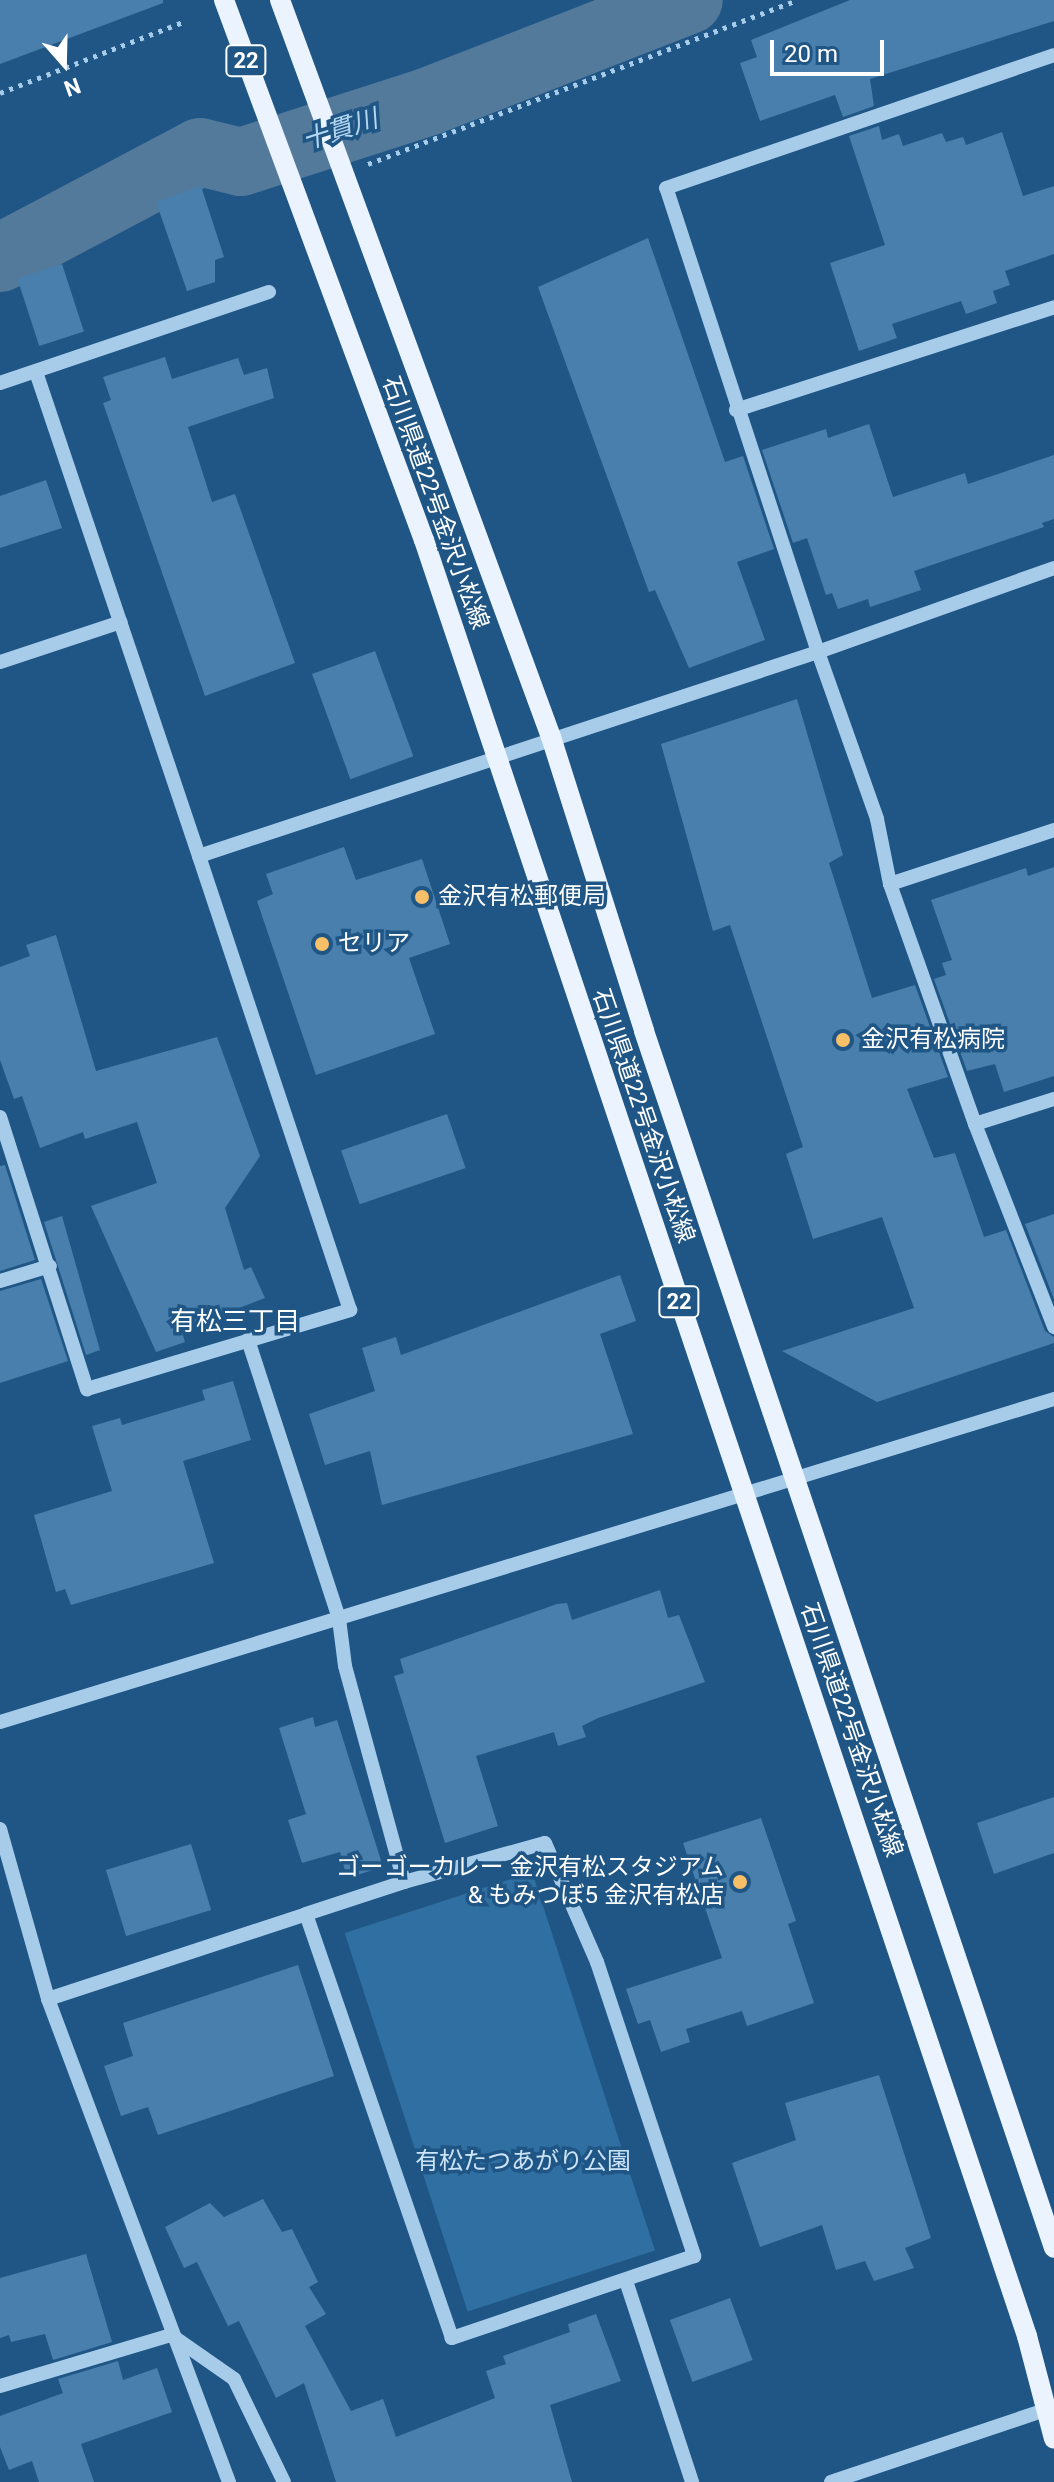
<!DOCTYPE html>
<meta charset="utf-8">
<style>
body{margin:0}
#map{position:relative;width:1054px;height:2482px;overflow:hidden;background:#1f5685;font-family:Roboto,"Noto Sans JP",sans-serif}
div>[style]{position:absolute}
.green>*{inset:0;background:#306fa1;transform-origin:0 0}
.river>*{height:68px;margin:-34px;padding:0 34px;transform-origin:34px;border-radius:34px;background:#537a9b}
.building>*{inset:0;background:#487fad;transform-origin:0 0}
.path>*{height:5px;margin-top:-2.5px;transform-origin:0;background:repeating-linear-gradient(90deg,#a7ccea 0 4px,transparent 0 10px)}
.minor>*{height:14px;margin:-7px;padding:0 7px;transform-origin:7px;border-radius:7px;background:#a7ccea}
.major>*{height:20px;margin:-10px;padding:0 10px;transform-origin:10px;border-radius:10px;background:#ebf4fe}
.dots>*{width:22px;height:22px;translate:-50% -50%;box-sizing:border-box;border:4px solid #1f5685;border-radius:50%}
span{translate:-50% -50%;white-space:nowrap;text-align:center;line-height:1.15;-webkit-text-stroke:7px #1f5685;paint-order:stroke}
.shield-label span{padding:2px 6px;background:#1f5685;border:2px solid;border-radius:6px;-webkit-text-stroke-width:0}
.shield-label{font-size:22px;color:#fff;font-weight:700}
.street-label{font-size:24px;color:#fff}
.poi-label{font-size:24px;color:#fff}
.left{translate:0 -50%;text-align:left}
.right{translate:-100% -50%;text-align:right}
.park-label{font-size:24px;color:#cce4f7}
.water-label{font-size:26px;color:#b3d6f1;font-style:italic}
.neighbourhood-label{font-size:26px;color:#fff}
.north{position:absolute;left:24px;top:24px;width:80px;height:80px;-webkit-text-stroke:6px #1f5685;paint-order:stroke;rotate:160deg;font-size:22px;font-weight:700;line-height:32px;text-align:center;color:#fff}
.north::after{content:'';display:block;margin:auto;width:28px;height:36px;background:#fff;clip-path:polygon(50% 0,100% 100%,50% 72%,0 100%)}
.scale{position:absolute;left:770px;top:40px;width:114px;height:36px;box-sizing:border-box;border:4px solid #fff;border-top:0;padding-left:10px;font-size:24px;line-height:28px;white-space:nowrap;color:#fff;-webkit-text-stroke:6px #1f5685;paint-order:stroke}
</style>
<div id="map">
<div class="green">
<div style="left:532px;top:1872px;width:398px;height:197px;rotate:72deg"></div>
</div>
<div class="river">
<div style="left:0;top:258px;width:226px;rotate:-27.9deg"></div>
<div style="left:200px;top:152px;width:42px;rotate:13.7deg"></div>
<div style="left:241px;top:162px;width:195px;rotate:-17.9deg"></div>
<div style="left:427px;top:102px;width:281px;rotate:-21.3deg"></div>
</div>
<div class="building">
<div style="clip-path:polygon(0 0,163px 0,163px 3px,0 64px)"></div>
<div style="clip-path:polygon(850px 0,1054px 0,1054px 21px,870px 79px,874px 106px,843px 117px,835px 95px,760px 121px,740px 63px,757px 57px,751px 40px)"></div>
<div style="clip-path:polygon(879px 126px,882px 140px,899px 134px,903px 146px,942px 133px,946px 142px,963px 137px,966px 145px,1002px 132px,1023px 196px,1054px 186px,1054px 254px,1005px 271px,1010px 285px,993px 291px,997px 303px,966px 314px,961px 301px,892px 324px,897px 338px,859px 351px,830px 263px,885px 245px,849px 136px)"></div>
<div style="clip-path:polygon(201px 186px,224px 257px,215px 260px,215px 282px,187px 291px,156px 202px)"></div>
<div style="clip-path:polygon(648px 238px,725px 462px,743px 456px,774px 549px,737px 562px,765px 640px,689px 668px,655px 590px,649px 592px,538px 287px)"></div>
<div style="left:62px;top:264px;width:71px;height:47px;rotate:72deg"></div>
<div style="clip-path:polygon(165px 357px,172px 379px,238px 358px,244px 375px,267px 368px,274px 398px,188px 427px,212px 502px,235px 494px,295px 663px,205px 696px,103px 403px,111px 400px,103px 377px)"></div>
<div style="clip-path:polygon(869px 424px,893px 497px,965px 473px,968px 484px,1054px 455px,1054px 519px,1042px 523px,1044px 527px,914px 571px,921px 590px,870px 607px,868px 599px,838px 609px,832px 593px,826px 595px,807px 538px,793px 543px,762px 450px,826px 429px,828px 438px)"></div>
<div style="clip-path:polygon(46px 480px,62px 528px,0 548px,0 496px)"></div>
<div style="left:375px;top:651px;width:112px;height:67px;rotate:70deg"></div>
<div style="clip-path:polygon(797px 699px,843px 855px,829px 863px,872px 998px,915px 985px,948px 1077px,907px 1089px,934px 1158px,955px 1153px,984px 1237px,1006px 1230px,1045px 1331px,1054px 1337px,1054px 1343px,877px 1402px,782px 1351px,914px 1308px,882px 1217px,813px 1239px,786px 1154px,803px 1147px,730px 925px,713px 931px,661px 744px)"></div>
<div style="clip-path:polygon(344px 847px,356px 880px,422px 859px,450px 944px,409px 958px,435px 1034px,316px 1075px,257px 901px,273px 894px,266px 874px)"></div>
<div style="clip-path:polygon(1054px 867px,1054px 1076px,1004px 1092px,995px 1064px,967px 1071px,934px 979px,946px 975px,942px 963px,952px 960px,931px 900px,1026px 868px,1028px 876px)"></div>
<div style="clip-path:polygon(56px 935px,96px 1071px,217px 1037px,260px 1156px,225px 1208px,244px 1270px,251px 1267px,265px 1298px,187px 1328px,182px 1332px,185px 1342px,156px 1352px,91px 1206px,157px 1183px,137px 1122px,85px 1139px,83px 1132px,40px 1148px,22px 1096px,14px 1099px,0 1060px,0 967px,30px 956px,26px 945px)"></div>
<div style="left:447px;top:1114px;width:57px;height:112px;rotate:71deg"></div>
<div style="clip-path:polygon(5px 1165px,35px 1260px,0 1271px,0 1166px)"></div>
<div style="clip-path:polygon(1054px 1214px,1054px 1299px,1025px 1224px)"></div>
<div style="clip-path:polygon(62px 1216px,100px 1350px,86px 1355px,44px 1222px)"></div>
<div style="clip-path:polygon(620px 1275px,636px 1321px,600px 1334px,633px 1434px,382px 1505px,370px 1451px,325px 1465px,309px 1414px,375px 1391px,362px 1348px,396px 1337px,401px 1355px)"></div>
<div style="clip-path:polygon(41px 1279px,68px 1361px,0 1383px,0 1291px)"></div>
<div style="clip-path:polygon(233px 1381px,251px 1440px,183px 1461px,214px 1563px,71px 1605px,65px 1589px,56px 1592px,34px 1515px,112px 1491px,92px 1426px,120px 1418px,122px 1425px,205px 1400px,202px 1390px)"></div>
<div style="clip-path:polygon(660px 1590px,668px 1618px,679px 1615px,705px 1682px,598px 1718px,582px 1726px,586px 1737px,558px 1746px,554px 1732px,476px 1756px,498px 1826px,445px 1843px,394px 1676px,404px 1673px,400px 1659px,557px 1604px,567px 1603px,572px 1620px)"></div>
<div style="clip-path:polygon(313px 1717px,315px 1727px,337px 1720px,383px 1867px,347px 1878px,340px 1852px,302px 1863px,288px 1820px,306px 1814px,279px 1728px)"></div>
<div style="clip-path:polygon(1054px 1797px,1054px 1853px,994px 1874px,977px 1823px)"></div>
<div style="clip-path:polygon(761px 1818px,796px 1921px,788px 1924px,814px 2003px,747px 2026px,742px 2011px,686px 2029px,690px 2042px,661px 2052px,650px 2020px,638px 2024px,626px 1989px,722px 1958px,683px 1843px)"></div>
<div style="left:191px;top:1844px;width:69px;height:89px;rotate:73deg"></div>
<div style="clip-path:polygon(298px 1965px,334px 2076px,158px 2135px,148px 2107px,121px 2116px,104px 2066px,133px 2056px,123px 2023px)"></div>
<div style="clip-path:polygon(879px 2075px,931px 2238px,905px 2248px,914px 2268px,874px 2281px,865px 2261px,836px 2270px,822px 2225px,760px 2247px,732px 2163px,796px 2140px,785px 2103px)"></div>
<div style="clip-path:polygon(263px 2199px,282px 2232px,292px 2229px,318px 2282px,309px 2287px,326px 2314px,305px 2326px,351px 2411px,383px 2399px,396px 2437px,495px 2398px,486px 2371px,506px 2364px,503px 2356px,570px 2332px,568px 2324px,596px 2314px,621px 2381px,550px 2405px,572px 2482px,336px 2482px,304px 2383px,276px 2398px,239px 2321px,228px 2326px,197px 2262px,184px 2268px,165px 2227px,210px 2203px,224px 2217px)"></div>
<div style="clip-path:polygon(86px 2254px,112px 2342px,53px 2360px,45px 2334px,11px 2342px,9px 2335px,0 2338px,0 2278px)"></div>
<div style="left:730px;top:2298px;width:66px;height:64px;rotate:70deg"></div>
<div style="clip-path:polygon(118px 2361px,123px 2380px,157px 2368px,172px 2412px,81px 2444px,94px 2482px,39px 2482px,32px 2461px,9px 2470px,0 2447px,0 2416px,63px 2393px,58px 2379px)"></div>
</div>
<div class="path">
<div style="left:0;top:93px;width:196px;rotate:-21.2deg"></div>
<div style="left:368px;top:164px;width:459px;rotate:-20.9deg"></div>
</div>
<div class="minor">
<div style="left:36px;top:372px;width:511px;rotate:71.39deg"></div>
<div style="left:0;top:383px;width:284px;rotate:-18.7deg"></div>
<div style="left:736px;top:410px;width:334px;rotate:-17.9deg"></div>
<div style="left:1054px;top:568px;width:251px;rotate:160.4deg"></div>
<div style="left:818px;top:652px;width:177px;rotate:70.5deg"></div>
<div style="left:877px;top:819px;width:66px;rotate:78.7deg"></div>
<div style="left:890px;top:884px;width:255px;rotate:70.5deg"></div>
<div style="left:975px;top:1124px;width:218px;rotate:68.7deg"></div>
<div style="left:0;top:662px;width:127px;rotate:-18.3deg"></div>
<div style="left:890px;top:884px;width:173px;rotate:-18.2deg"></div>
<div style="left:0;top:1117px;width:286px;rotate:72.3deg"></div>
<div style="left:87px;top:1389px;width:275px;rotate:-16.7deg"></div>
<div style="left:350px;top:1310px;width:478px;rotate:-108.4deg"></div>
<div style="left:199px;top:856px;width:652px;rotate:-18.24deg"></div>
<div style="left:818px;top:652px;width:488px;rotate:-108.1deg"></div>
<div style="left:666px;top:188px;width:410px;rotate:-18.9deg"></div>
<div style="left:975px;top:1124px;width:83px;rotate:-17.6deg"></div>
<div style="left:0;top:1281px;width:52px;rotate:-16.7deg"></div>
<div style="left:248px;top:1340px;width:293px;rotate:71.9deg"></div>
<div style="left:339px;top:1619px;width:47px;rotate:82.7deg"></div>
<div style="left:345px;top:1666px;width:224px;rotate:74.7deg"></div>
<div style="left:0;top:1722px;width:1102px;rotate:-17.04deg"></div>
<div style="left:0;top:1829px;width:177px;rotate:74.2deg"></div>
<div style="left:48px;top:1999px;width:516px;rotate:69.46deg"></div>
<div style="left:48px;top:1999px;width:272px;rotate:-18.2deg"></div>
<div style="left:306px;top:1914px;width:103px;rotate:-18.1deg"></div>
<div style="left:404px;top:1882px;width:146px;rotate:-15.5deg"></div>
<div style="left:545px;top:1843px;width:130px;rotate:66.4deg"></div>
<div style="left:597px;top:1962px;width:310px;rotate:71.7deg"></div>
<div style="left:694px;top:2256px;width:256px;rotate:161.3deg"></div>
<div style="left:452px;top:2338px;width:448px;rotate:-109deg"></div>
<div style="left:626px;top:2281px;width:212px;rotate:71.8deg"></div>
<div style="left:171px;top:2335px;width:77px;rotate:34.9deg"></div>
<div style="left:234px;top:2379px;width:114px;rotate:64.1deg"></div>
<div style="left:0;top:2386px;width:178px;rotate:-16.6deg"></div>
<div style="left:831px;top:2482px;width:235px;rotate:-18.6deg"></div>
</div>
<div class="major">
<div style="left:224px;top:0;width:576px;rotate:69.68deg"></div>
<div style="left:424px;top:540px;width:1895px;rotate:71.44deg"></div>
<div style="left:1027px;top:2336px;width:106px;rotate:75.3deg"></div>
<div style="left:280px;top:0;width:785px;rotate:69.81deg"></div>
<div style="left:551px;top:737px;width:308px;rotate:72.4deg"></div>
<div style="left:644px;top:1031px;width:1284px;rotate:71.38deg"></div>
</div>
<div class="dots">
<div style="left:422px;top:897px;background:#f7bf68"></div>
<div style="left:322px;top:944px;background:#f7bf68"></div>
<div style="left:843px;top:1040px;background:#f7bf68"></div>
<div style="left:740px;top:1882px;background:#f7bf68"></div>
</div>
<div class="shield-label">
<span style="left:246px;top:61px">22</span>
<span style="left:679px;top:1302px">22</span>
</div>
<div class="street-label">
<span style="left:435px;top:503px;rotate:70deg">石川県道22号金沢小松線</span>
<span style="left:643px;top:1116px;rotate:71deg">石川県道22号金沢小松線</span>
<span style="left:851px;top:1730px;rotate:71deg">石川県道22号金沢小松線</span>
</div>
<div class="poi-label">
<span class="left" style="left:438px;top:897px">金沢有松郵便局</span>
<span class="left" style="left:338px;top:944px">セリア</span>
<span class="left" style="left:861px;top:1040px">金沢有松病院</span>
<span class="right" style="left:724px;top:1882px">ゴーゴーカレー 金沢有松スタジアム<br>&amp; もみつぼ5 金沢有松店</span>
</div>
<div class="park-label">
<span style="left:523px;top:2162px">有松たつあがり公園</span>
</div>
<div class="water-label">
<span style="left:340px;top:130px;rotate:-18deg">十貫川</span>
</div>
<div class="neighbourhood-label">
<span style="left:235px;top:1322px">有松三丁目</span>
</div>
<div class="north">N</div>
<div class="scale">20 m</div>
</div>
